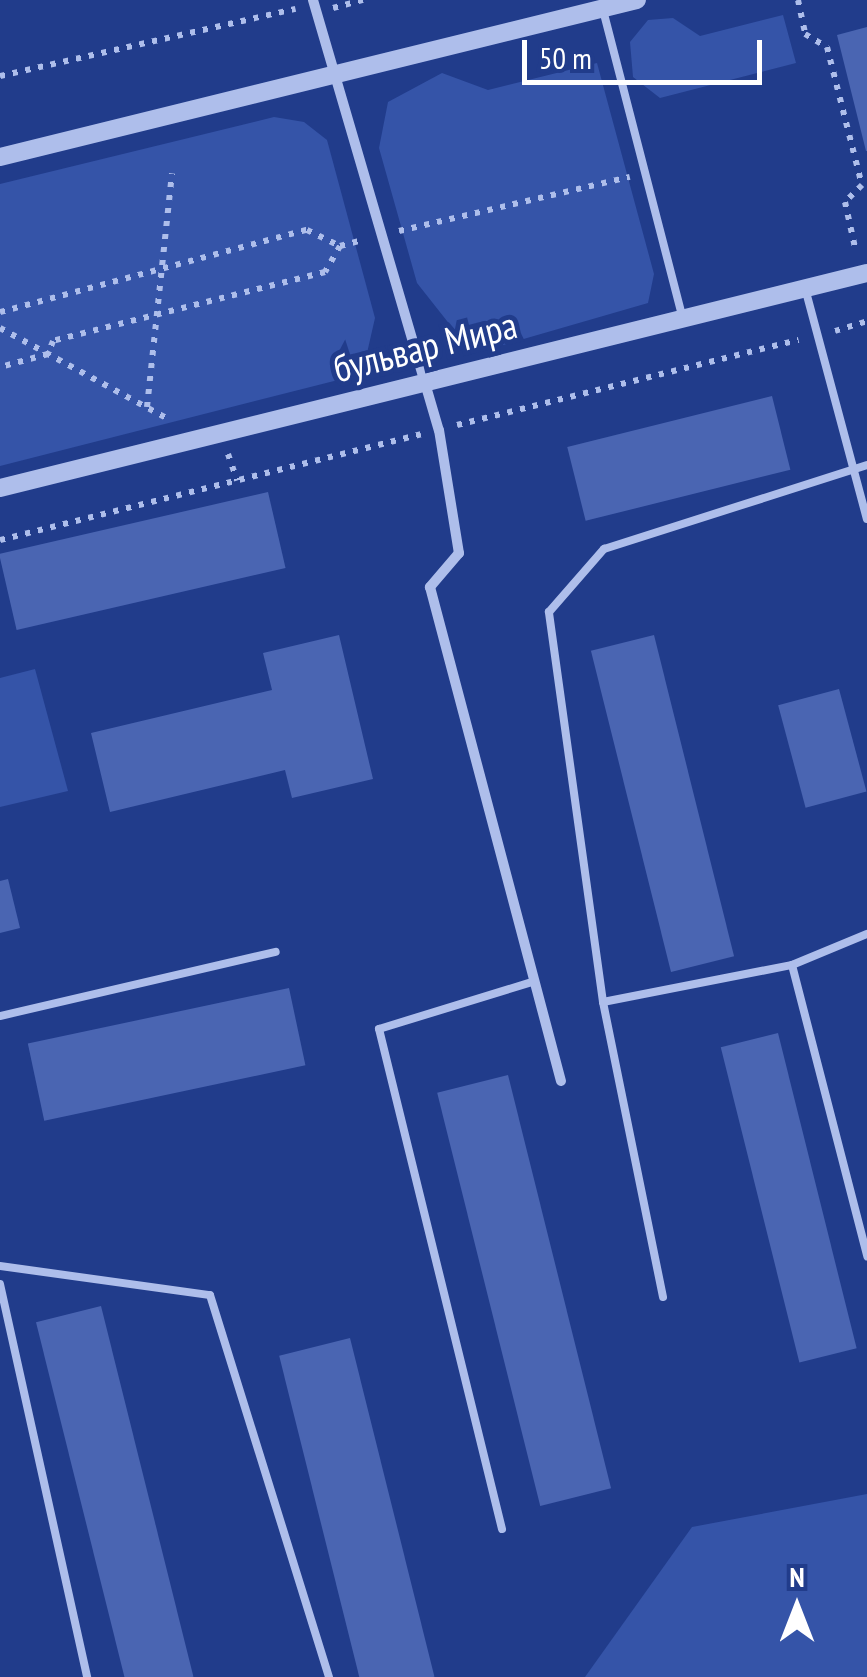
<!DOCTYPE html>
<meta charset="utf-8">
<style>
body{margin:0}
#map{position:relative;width:867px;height:1677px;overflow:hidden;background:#213c8b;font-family:"PT Sans Narrow",sans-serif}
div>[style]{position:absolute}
.green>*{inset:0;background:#3554a8}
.building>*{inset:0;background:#4a65b2;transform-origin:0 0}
.path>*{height:6px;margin-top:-3px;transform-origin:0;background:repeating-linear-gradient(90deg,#aebeeb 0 5px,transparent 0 13px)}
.service>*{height:8px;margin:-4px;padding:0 4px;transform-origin:4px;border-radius:4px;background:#aebeeb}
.minor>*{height:10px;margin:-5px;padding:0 5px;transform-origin:5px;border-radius:5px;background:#aebeeb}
.tertiary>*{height:18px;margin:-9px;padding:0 9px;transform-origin:9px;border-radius:9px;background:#aebeeb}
span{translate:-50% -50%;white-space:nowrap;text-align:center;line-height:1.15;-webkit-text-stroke:10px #213c8b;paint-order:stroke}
.street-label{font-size:38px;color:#fff}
.north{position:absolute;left:747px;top:1557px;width:100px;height:100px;-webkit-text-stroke:8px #213c8b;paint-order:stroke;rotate:0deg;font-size:28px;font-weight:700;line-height:40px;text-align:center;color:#fff}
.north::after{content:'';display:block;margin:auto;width:35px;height:45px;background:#fff;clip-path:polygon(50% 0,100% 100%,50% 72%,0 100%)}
.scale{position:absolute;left:522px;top:40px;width:240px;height:45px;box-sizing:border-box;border:5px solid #fff;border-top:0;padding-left:12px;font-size:30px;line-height:35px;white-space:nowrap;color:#fff;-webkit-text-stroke:8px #213c8b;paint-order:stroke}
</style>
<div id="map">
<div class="green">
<div style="clip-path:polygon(783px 15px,796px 63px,660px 98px,633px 77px,630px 42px,648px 20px,673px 18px,700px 36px)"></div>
<div style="clip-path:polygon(597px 63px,654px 274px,648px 303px,503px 345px,462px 340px,417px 283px,379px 148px,388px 102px,442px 73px,488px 90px)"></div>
<div style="clip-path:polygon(274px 117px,304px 122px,327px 140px,375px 318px,367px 353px,338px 380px,0 466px,0 184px)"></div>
<div style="clip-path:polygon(35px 669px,68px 791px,0 807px,0 678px)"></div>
<div style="clip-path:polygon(867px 1494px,867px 1677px,585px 1677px,692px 1527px)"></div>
</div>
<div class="building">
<div style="clip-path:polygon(867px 27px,867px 151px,866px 151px,837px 35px)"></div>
<div style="left:772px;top:396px;width:76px;height:211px;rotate:76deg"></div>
<div style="left:268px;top:492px;width:78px;height:276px;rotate:77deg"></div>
<div style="clip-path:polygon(339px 635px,373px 779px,292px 798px,285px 770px,110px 812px,91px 733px,272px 690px,263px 653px)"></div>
<div style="left:654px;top:635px;width:331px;height:65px;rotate:76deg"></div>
<div style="left:839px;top:689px;width:106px;height:63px;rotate:75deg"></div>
<div style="clip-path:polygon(8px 879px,20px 928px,0 933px,0 881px)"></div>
<div style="left:289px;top:988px;width:79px;height:267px;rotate:78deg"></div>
<div style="left:778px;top:1033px;width:325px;height:59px;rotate:76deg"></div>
<div style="left:508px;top:1075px;width:426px;height:73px;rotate:76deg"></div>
<div style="left:101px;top:1306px;width:382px;height:67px;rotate:76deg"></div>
<div style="left:350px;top:1338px;width:349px;height:73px;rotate:76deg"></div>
</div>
<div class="path">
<div style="left:798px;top:0;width:35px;rotate:78deg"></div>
<div style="left:805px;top:34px;width:26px;rotate:31deg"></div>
<div style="left:827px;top:47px;width:142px;rotate:75.8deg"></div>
<div style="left:862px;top:185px;width:24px;rotate:135deg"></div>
<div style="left:845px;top:202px;width:51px;rotate:77.6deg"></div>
<div style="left:333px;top:8px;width:31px;rotate:-15deg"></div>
<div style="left:0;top:76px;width:303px;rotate:-12.8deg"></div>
<div style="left:399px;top:231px;width:237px;rotate:-13.2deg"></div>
<div style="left:340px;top:246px;width:24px;rotate:-15deg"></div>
<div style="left:0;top:312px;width:318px;rotate:-15deg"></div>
<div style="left:307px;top:230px;width:37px;rotate:26deg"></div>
<div style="left:340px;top:246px;width:30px;rotate:120deg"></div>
<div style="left:325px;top:272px;width:281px;rotate:165.8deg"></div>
<div style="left:53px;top:341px;width:14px;rotate:111deg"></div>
<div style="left:48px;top:354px;width:50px;rotate:164.8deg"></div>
<div style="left:0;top:328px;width:193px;rotate:28.4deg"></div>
<div style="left:835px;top:331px;width:34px;rotate:-17deg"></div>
<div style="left:147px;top:407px;width:235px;rotate:-83.9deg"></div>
<div style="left:457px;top:425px;width:352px;rotate:-14deg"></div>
<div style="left:228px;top:454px;width:28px;rotate:71deg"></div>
<div style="left:0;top:540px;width:434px;rotate:-14.1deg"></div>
</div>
<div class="service">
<div style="left:603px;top:10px;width:319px;rotate:75.5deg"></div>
<div style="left:805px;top:288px;width:239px;rotate:75deg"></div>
<div style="left:792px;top:965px;width:301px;rotate:75.5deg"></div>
<div style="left:603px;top:1002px;width:394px;rotate:-97.9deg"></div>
<div style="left:549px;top:612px;width:84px;rotate:-48.9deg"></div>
<div style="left:604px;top:549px;width:276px;rotate:-17.7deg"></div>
<div style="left:0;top:1016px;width:283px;rotate:-13.1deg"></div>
<div style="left:0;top:1266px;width:212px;rotate:7.9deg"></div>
<div style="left:210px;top:1295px;width:400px;rotate:72.7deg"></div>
<div style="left:0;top:1284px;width:403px;rotate:77.5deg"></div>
<div style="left:663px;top:1297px;width:301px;rotate:-101.5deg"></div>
<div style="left:603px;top:1002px;width:193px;rotate:-11.1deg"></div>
<div style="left:792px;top:965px;width:81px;rotate:-22.5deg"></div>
<div style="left:502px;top:1529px;width:515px;rotate:-103.82deg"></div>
<div style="left:379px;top:1029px;width:163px;rotate:-17.1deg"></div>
</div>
<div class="minor">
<div style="left:313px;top:0;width:448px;rotate:73.7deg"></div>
<div style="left:439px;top:430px;width:125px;rotate:80.8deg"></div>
<div style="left:459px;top:553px;width:45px;rotate:130.5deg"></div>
<div style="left:430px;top:587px;width:511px;rotate:75.15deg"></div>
</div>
<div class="tertiary">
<div style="left:0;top:157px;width:656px;rotate:-13.85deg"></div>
<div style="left:0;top:488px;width:893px;rotate:-13.93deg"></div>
</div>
<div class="street-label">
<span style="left:425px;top:346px;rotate:-14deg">бульвар Мира</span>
</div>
<div class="north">N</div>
<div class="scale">50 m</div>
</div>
